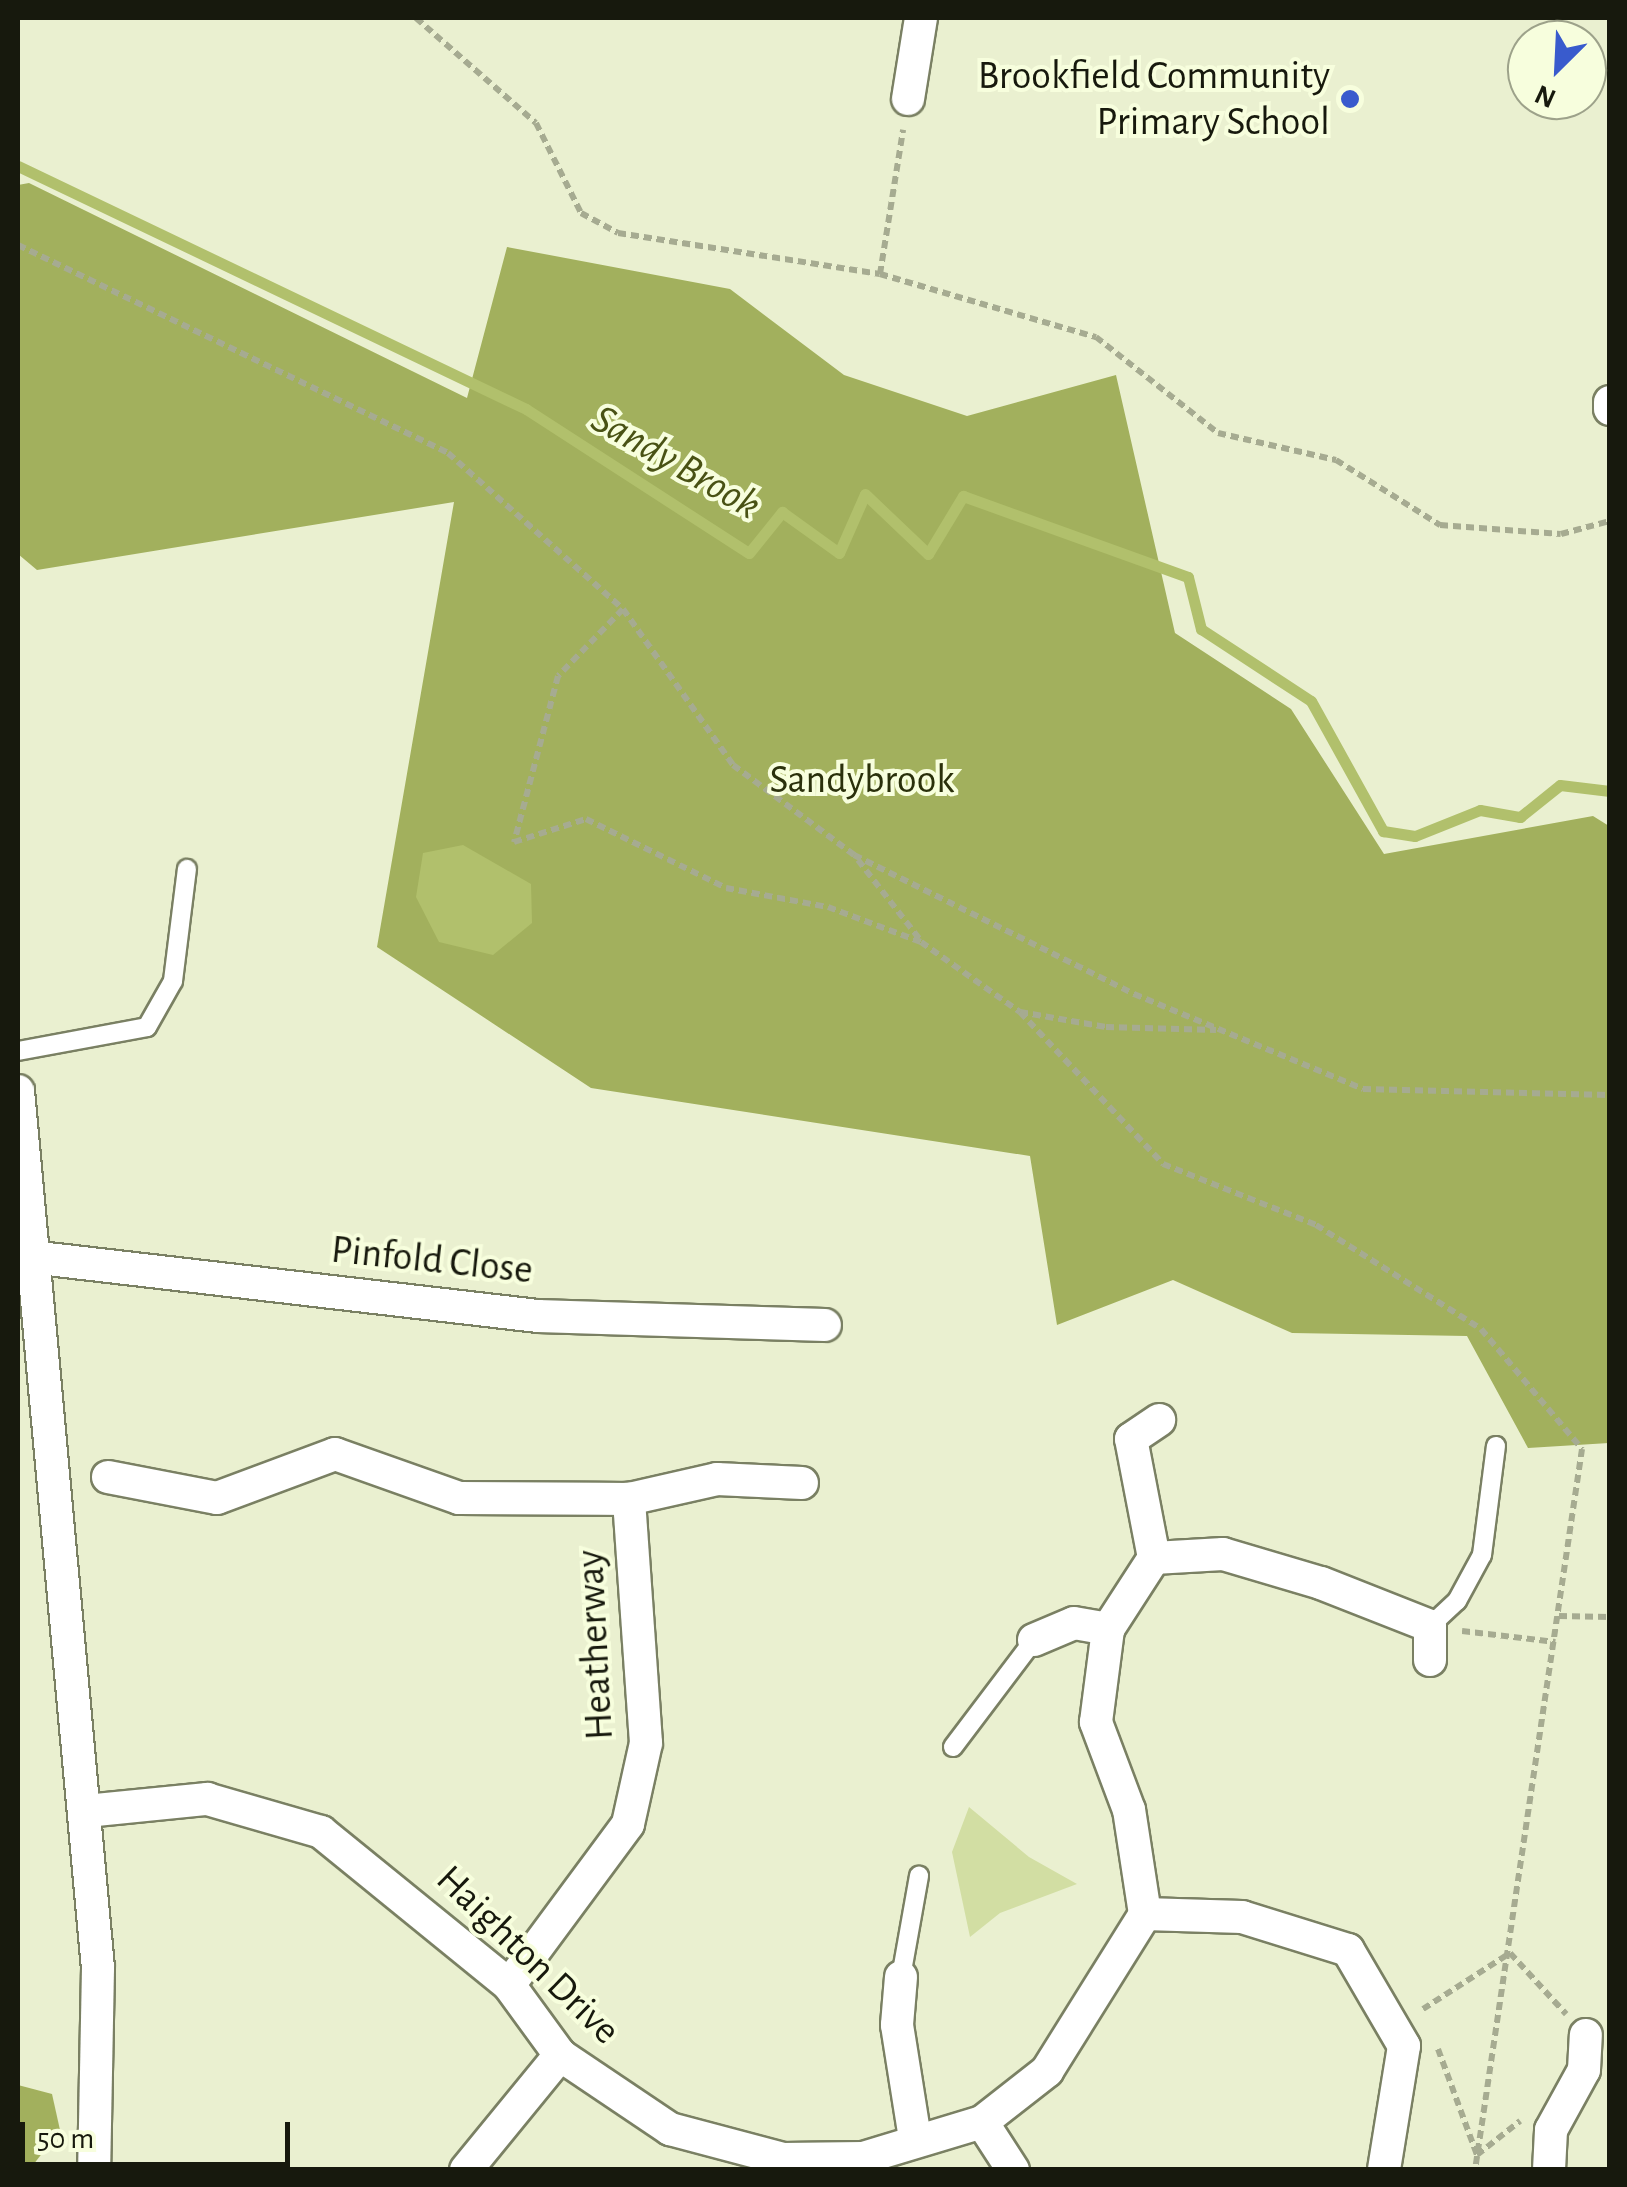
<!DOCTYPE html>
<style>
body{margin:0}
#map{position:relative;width:1627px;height:2187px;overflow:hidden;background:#eaf0d0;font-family:"Alegreya Sans",sans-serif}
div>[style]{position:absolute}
.green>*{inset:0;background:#d2dea3}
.forest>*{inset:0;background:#a2b05d}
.water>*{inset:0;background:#b1c06c}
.stream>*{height:11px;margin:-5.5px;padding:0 5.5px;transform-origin:5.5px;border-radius:5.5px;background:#b1c06c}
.path>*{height:6px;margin-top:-3px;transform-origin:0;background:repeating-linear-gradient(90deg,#a6ab91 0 8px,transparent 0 13px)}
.roads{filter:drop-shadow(2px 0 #7a8063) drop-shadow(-2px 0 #7a8063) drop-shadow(0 2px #7a8063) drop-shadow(0 -2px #7a8063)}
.service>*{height:18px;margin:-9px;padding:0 9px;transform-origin:9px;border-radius:9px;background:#fff}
.minor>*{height:32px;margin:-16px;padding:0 16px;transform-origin:16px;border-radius:16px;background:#fff}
.dots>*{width:28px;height:28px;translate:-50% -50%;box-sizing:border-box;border:5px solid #f7fedd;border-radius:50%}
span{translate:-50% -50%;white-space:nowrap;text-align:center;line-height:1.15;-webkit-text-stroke:8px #f7fedd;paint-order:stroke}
.poi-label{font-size:40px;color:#17190d}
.right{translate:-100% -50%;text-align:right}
.park-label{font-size:40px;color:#2a300b}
.street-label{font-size:40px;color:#17190d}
.water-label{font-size:42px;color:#495214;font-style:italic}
.frame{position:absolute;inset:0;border:20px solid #17190d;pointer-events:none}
.north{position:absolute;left:1507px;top:20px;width:100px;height:100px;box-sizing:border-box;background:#f7fedd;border:2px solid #9da28a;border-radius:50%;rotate:204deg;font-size:28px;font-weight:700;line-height:40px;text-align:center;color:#17190d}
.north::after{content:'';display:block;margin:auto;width:35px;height:45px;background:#395bcd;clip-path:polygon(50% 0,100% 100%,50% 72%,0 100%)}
.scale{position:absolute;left:20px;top:2122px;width:270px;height:45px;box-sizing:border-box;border:5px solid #17190d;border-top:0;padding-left:12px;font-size:30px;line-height:35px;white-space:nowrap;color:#17190d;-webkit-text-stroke:8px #f7fedd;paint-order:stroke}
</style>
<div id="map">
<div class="green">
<div style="clip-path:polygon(969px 1807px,1029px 1857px,1077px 1884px,1000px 1913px,970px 1937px,952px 1852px)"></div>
</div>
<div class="forest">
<div style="clip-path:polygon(29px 183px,467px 398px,507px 247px,730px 289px,844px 375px,967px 416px,1116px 375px,1175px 633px,1291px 709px,1384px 854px,1593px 816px,1609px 826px,1609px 1443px,1528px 1448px,1467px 1336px,1292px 1333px,1173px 1280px,1057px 1325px,1030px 1156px,591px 1088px,377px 947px,454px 502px,37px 570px,18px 554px,18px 185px)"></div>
<div style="clip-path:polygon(18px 2085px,52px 2094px,60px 2130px,30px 2169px,18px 2169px)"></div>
</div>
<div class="water">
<div style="clip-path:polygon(463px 845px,531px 884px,532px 923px,493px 955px,439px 942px,416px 897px,423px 853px)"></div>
</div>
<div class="stream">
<div style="left:18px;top:166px;width:563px;rotate:25.56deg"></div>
<div style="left:526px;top:409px;width:265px;rotate:32.9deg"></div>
<div style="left:749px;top:553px;width:53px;rotate:-51.2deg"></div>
<div style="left:782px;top:512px;width:70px;rotate:35.7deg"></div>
<div style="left:839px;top:553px;width:64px;rotate:-66.2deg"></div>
<div style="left:865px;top:494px;width:87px;rotate:43.6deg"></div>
<div style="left:928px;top:554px;width:68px;rotate:-58.9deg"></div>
<div style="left:963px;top:496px;width:239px;rotate:19.8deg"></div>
<div style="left:1188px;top:577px;width:54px;rotate:76deg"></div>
<div style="left:1201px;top:629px;width:131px;rotate:33.2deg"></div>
<div style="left:1311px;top:701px;width:149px;rotate:61deg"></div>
<div style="left:1383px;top:831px;width:32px;rotate:9deg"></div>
<div style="left:1415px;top:836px;width:70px;rotate:-21.8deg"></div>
<div style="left:1480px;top:810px;width:41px;rotate:9.9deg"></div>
<div style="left:1520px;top:817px;width:51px;rotate:-38.7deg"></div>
<div style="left:1560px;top:785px;width:50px;rotate:6.8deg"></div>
</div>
<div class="path">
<div style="left:416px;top:18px;width:159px;rotate:41.2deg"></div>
<div style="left:536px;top:123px;width:101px;rotate:63.4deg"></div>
<div style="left:581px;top:213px;width:42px;rotate:28.4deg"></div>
<div style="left:618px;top:233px;width:265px;rotate:8.9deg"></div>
<div style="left:880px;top:274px;width:225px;rotate:16.3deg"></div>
<div style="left:1096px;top:337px;width:155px;rotate:38.2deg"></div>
<div style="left:1218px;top:433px;width:121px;rotate:12.9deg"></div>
<div style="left:1336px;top:460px;width:123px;rotate:32deg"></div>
<div style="left:1440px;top:525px;width:121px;rotate:4.3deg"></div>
<div style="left:1561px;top:534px;width:51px;rotate:-14.9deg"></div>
<div style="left:18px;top:245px;width:478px;rotate:25.8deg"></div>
<div style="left:448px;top:453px;width:234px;rotate:41.7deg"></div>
<div style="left:623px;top:609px;width:191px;rotate:54.8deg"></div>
<div style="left:733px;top:765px;width:151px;rotate:36.6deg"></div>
<div style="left:854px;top:855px;width:313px;rotate:26.4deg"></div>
<div style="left:1134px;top:994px;width:248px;rotate:22.5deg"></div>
<div style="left:1363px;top:1089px;width:247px;rotate:1.4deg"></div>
<div style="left:880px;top:274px;width:146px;rotate:-80.9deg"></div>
<div style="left:623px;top:609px;width:93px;rotate:134.1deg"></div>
<div style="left:558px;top:676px;width:172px;rotate:104.8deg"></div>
<div style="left:514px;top:842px;width:76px;rotate:-17.7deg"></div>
<div style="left:586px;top:819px;width:156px;rotate:26.2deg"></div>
<div style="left:726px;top:888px;width:104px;rotate:10.6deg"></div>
<div style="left:828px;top:907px;width:99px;rotate:20.6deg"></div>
<div style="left:921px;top:942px;width:121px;rotate:35.3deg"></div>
<div style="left:1020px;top:1012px;width:87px;rotate:9.9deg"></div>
<div style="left:1106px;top:1027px;width:110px;rotate:1.6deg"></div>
<div style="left:858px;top:860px;width:103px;rotate:52.1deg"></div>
<div style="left:1020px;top:1012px;width:209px;rotate:46.7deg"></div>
<div style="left:1163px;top:1164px;width:165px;rotate:21.7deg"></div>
<div style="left:1316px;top:1225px;width:195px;rotate:32.2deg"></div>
<div style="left:1481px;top:1329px;width:157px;rotate:49.9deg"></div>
<div style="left:1582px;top:1449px;width:729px;rotate:98.44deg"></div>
<div style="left:1559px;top:1616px;width:51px;rotate:1.1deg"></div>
<div style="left:1462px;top:1631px;width:94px;rotate:6.7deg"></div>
<div style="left:1423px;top:2009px;width:103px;rotate:-32.8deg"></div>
<div style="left:1510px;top:1953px;width:83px;rotate:47.4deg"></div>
<div style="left:1438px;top:2049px;width:113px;rotate:69.8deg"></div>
<div style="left:1477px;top:2155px;width:55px;rotate:-38.3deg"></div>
</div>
<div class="roads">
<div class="service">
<div style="left:18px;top:1051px;width:131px;rotate:-10.5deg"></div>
<div style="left:147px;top:1027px;width:53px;rotate:-60.5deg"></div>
<div style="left:173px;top:981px;width:113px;rotate:-82.9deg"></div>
<div style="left:1430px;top:1626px;width:37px;rotate:-43deg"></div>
<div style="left:1457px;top:1601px;width:52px;rotate:-61.5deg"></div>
<div style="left:1482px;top:1555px;width:110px;rotate:-82.7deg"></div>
<div style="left:953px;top:1747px;width:134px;rotate:-52.9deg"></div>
<div style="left:901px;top:1977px;width:103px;rotate:-79.9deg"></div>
</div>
<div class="minor">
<div style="left:908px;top:99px;width:82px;rotate:-80.9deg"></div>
<div style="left:1610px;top:402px;width:7px;rotate:90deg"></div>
<div style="left:18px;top:1091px;width:881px;rotate:84.79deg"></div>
<div style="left:98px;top:1968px;width:202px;rotate:91.1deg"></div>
<div style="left:31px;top:1257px;width:510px;rotate:6.64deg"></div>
<div style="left:538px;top:1316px;width:287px;rotate:1.8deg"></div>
<div style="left:108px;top:1477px;width:111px;rotate:10.9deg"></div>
<div style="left:217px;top:1498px;width:126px;rotate:-20.4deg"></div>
<div style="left:335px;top:1454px;width:132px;rotate:19.5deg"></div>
<div style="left:459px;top:1498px;width:170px;rotate:0.3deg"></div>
<div style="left:629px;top:1499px;width:90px;rotate:-12.8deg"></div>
<div style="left:717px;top:1479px;width:85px;rotate:2.7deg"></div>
<div style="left:1154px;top:1558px;width:121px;rotate:-100.9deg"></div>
<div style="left:1131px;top:1439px;width:34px;rotate:-34deg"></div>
<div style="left:1034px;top:1640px;width:43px;rotate:-23deg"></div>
<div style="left:1074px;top:1623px;width:35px;rotate:10deg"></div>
<div style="left:86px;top:1811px;width:122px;rotate:-5.7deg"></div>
<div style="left:207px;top:1799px;width:119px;rotate:16.1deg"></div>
<div style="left:321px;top:1832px;width:242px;rotate:39.1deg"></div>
<div style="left:509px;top:1985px;width:87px;rotate:53.9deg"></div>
<div style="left:560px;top:2055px;width:133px;rotate:33.9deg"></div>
<div style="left:670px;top:2129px;width:117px;rotate:14.9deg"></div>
<div style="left:783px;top:2159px;width:80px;rotate:-0.7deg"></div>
<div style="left:863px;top:2158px;width:124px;rotate:-16.8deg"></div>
<div style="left:982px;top:2122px;width:83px;rotate:-38.1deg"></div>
<div style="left:1047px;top:2071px;width:185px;rotate:-58deg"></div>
<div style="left:1145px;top:1914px;width:105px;rotate:-98.7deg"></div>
<div style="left:1129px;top:1810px;width:94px;rotate:-110.6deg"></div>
<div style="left:1096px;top:1722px;width:94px;rotate:-82.6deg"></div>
<div style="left:1108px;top:1629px;width:85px;rotate:-57.1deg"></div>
<div style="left:1154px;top:1558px;width:69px;rotate:-3.3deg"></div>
<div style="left:1223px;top:1554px;width:102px;rotate:16.5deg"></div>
<div style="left:1321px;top:1583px;width:117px;rotate:21.5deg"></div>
<div style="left:1430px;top:1626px;width:34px;rotate:90deg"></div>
<div style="left:1145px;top:1914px;width:97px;rotate:1.8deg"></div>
<div style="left:1242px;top:1917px;width:111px;rotate:17.3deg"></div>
<div style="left:1348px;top:1950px;width:111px;rotate:59.7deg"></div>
<div style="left:1404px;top:2046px;width:126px;rotate:99.2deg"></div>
<div style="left:901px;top:1977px;width:48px;rotate:94.8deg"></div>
<div style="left:897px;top:2025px;width:115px;rotate:81deg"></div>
<div style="left:509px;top:1985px;width:200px;rotate:-53.5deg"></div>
<div style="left:628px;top:1824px;width:83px;rotate:-77.5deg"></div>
<div style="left:646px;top:1743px;width:245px;rotate:-94deg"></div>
<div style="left:982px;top:2122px;width:57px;rotate:57.1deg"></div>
<div style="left:466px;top:2170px;width:149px;rotate:-50.7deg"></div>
<div style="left:1549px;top:2170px;width:40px;rotate:-87.1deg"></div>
<div style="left:1551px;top:2130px;width:68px;rotate:-61.2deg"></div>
<div style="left:1584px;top:2070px;width:35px;rotate:-87deg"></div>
</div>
</div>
<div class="dots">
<div style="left:1350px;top:99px;background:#395bcd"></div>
</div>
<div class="poi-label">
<span class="right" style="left:1330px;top:99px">Brookfield Community<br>Primary School</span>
</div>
<div class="park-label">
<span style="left:862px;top:780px">Sandybrook</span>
</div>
<div class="street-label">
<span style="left:432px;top:1260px;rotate:6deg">Pinfold Close</span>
<span style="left:595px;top:1645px;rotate:-93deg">Heatherway</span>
<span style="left:528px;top:1955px;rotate:44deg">Haighton Drive</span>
</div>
<div class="water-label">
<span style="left:676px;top:462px;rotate:30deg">Sandy Brook</span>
</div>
<div class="frame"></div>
<div class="north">N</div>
<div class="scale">50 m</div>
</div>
